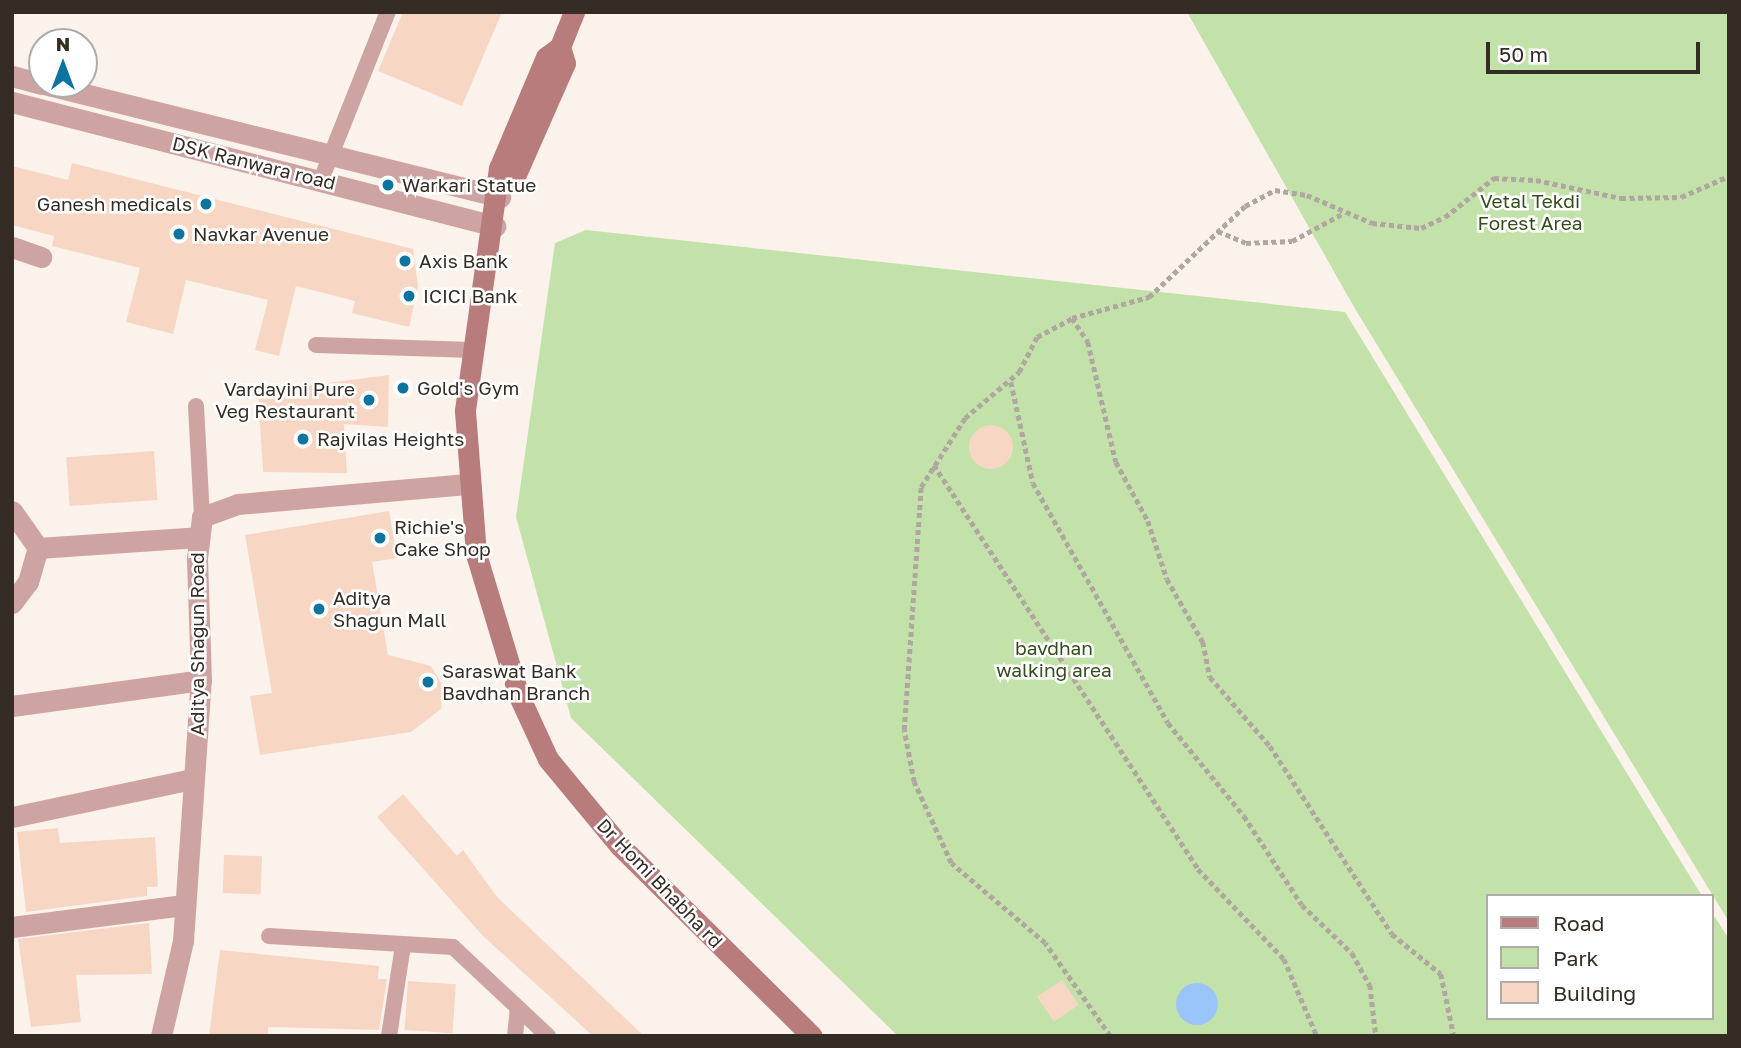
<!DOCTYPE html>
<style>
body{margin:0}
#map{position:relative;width:1741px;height:1048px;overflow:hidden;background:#fbf2ec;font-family:"Golos Text",sans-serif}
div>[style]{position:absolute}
.green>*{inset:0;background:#c2e2aa}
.water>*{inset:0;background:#9ac5fa}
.round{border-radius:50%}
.building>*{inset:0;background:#f7d7c3;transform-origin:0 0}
.path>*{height:4.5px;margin-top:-2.25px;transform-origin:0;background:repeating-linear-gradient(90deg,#b0a7a1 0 5px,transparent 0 8.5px)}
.service>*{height:16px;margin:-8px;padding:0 8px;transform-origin:8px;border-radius:8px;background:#cea4a3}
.minor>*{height:21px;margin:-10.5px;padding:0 10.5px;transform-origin:10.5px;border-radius:10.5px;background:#cea4a3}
.tertiary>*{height:21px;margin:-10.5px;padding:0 10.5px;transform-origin:10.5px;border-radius:10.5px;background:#cea4a3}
.secondary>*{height:21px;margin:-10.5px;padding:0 10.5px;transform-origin:10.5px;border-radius:10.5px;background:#b87c7c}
.dots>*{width:19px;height:19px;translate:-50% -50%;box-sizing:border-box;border:4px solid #fff;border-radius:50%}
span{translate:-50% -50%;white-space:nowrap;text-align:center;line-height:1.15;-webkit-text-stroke:5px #fff;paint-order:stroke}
.street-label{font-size:19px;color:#352c26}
.poi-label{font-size:19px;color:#352c26}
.left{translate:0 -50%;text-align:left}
.right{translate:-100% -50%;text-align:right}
.park-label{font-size:19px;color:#334e1a}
.frame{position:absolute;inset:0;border:14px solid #352c26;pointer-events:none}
.legend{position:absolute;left:1486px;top:894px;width:228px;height:126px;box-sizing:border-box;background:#fff;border:2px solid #aeaba8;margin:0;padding:9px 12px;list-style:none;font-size:21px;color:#352c26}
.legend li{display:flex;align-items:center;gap:14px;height:35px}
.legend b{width:35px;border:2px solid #aeaba8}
.north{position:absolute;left:28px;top:28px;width:70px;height:70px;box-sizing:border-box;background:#fff;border:2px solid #aeaba8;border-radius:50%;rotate:0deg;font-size:19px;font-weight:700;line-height:28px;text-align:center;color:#352c26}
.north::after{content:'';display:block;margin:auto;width:24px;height:32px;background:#0d74a0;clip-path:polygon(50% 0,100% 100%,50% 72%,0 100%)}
.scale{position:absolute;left:1486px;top:42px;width:214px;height:32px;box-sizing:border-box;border:4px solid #352c26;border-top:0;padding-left:9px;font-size:21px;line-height:24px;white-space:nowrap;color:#352c26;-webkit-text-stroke:5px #fff;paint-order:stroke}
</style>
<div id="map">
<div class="green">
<div style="clip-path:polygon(1187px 12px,1729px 12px,1729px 922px,1354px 307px)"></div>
<div style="clip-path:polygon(586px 230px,1345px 312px,1702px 896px,1487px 896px,1487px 1018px,1711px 1018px,1711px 911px,1729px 939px,1729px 1036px,898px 1036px,571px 718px,516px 517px,555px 243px)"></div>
</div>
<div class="water">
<div class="round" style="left:1176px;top:983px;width:42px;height:42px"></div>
</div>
<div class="building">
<div style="clip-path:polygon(403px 12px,502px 12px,462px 106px,378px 71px)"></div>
<div style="clip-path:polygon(72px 163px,413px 249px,418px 286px,409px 327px,352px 313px,355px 301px,296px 286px,279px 356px,255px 350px,268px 300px,186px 280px,173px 334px,126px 322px,140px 268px,52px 246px,54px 236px,12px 225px,12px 166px,68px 180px)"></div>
<div style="clip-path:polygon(389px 375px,388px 427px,344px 424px,347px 473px,263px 472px,258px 392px)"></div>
<div class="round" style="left:969px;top:425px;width:44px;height:44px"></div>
<div style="left:154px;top:451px;width:49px;height:88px;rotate:86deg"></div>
<div style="clip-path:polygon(389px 511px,397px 558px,372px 562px,388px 655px,431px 666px,443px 686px,441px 709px,411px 732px,260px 755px,250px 696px,272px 693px,245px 535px)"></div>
<div style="clip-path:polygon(403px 794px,457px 856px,463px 850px,497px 897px,644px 1036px,593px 1036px,483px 936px,377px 817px)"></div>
<div style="clip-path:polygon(58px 828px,60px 843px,155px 837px,158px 887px,147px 887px,147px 896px,26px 912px,17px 832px)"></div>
<div style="left:224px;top:855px;width:38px;height:38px;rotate:2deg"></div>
<div style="clip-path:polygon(149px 923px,152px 974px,76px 975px,81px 1022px,31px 1027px,18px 939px)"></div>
<div style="clip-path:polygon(220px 950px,379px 966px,378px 979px,387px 979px,379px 1030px,268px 1027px,268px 1036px,209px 1036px)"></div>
<div style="left:1062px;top:980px;width:30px;height:30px;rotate:56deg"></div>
<div style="left:408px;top:981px;width:48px;height:49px;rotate:4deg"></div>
</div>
<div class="path">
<div style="left:1218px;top:231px;width:30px;rotate:23deg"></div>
<div style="left:1246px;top:243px;width:46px;rotate:-2.5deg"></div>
<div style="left:1292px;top:241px;width:57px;rotate:-28.4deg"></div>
<div style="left:1072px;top:318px;width:80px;rotate:-15.3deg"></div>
<div style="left:1149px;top:297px;width:132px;rotate:-43.5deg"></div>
<div style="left:1245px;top:206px;width:34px;rotate:-28deg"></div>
<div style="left:1275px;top:190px;width:32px;rotate:9deg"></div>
<div style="left:1307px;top:195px;width:71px;rotate:23.3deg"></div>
<div style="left:1372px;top:223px;width:49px;rotate:5.8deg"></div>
<div style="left:1421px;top:228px;width:26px;rotate:-25deg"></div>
<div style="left:1445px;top:217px;width:63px;rotate:-38.5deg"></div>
<div style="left:1494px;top:178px;width:42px;rotate:2.7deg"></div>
<div style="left:1536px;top:180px;width:87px;rotate:12deg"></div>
<div style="left:1621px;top:198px;width:60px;rotate:-1deg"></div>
<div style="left:1681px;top:197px;width:52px;rotate:-23.6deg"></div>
<div style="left:1011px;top:382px;width:103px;rotate:77.7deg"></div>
<div style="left:1033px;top:483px;width:275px;rotate:60.6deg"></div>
<div style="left:1168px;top:723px;width:120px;rotate:50.7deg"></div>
<div style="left:1244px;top:816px;width:106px;rotate:56.9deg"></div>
<div style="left:1302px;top:905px;width:69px;rotate:43.8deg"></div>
<div style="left:1352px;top:953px;width:37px;rotate:61deg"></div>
<div style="left:1370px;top:985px;width:51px;rotate:83.3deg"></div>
<div style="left:934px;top:465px;width:483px;rotate:56.8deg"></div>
<div style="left:1198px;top:869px;width:124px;rotate:46.3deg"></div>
<div style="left:1284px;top:959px;width:84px;rotate:66.8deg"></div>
<div style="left:1110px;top:1036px;width:113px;rotate:-125deg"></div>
<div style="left:1045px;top:943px;width:123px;rotate:-139.6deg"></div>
<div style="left:951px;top:863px;width:89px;rotate:-114.6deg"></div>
<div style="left:914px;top:782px;width:53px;rotate:-100.9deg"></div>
<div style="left:904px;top:730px;width:244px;rotate:-86deg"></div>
<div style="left:921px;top:487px;width:82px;rotate:-57.5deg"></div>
<div style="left:965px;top:418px;width:71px;rotate:-40.4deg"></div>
<div style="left:1019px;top:372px;width:39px;rotate:-63deg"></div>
<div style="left:1037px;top:337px;width:40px;rotate:-28deg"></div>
<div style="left:1072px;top:318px;width:29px;rotate:56deg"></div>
<div style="left:1088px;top:342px;width:123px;rotate:76.9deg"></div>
<div style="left:1116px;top:462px;width:67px;rotate:61.5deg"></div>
<div style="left:1148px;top:521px;width:61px;rotate:71.9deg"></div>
<div style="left:1167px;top:579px;width:73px;rotate:60.3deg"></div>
<div style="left:1203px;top:642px;width:36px;rotate:79deg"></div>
<div style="left:1210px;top:677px;width:91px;rotate:49deg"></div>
<div style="left:1270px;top:746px;width:224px;rotate:57deg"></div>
<div style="left:1392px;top:934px;width:63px;rotate:39.2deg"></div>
<div style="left:1441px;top:974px;width:63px;rotate:78.2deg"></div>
</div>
<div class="service">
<div style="left:321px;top:180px;width:181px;rotate:-68.3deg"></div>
<div style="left:316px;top:345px;width:157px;rotate:1.8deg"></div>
<div style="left:196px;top:406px;width:111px;rotate:86.9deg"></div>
<div style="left:269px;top:936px;width:184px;rotate:3.4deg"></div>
<div style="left:453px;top:947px;width:130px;rotate:43.1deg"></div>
<div style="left:389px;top:1036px;width:91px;rotate:-81.2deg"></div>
<div style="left:515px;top:1036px;width:28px;rotate:-84deg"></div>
</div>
<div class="minor">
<div style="left:12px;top:247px;width:31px;rotate:19deg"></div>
<div style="left:12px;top:511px;width:45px;rotate:54.9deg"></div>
<div style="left:38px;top:548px;width:160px;rotate:-3.9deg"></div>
<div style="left:12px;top:603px;width:26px;rotate:-53deg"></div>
<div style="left:28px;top:582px;width:35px;rotate:-74deg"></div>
<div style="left:12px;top:706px;width:191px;rotate:-7.8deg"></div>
<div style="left:12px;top:817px;width:184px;rotate:-11.9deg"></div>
<div style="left:12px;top:927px;width:173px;rotate:-7.3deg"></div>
<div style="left:161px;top:1036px;width:98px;rotate:-77deg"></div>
<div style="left:183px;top:941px;width:262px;rotate:-86.1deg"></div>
<div style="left:201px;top:680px;width:122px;rotate:-91.9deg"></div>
<div style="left:197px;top:558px;width:41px;rotate:-83deg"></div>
<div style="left:202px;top:517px;width:38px;rotate:-20deg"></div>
<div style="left:238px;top:504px;width:230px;rotate:-5deg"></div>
</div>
<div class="tertiary">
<div style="left:12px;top:76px;width:31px;rotate:15deg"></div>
<div style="left:44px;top:84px;width:470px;rotate:13.9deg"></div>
<div style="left:12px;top:102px;width:499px;rotate:14.4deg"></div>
</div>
<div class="secondary">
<div style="left:574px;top:12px;width:38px;rotate:112deg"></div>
<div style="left:560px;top:47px;width:17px;rotate:144deg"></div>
<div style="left:546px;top:57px;width:121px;rotate:112.9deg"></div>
<div style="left:499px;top:168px;width:245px;rotate:98deg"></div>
<div style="left:465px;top:411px;width:143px;rotate:85.6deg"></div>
<div style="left:476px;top:554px;width:148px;rotate:73.2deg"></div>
<div style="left:519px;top:696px;width:69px;rotate:65.3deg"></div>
<div style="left:548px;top:759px;width:113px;rotate:50.4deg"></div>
<div style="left:620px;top:846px;width:270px;rotate:44.7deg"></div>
<div style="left:502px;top:180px;width:15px;rotate:-23deg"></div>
<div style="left:516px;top:174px;width:121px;rotate:-66.2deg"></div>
<div style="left:565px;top:63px;width:17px;rotate:-107deg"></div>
</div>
<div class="dots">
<div style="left:388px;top:185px;background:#0d74a0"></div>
<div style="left:206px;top:204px;background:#0d74a0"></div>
<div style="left:179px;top:234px;background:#0d74a0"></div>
<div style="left:405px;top:261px;background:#0d74a0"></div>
<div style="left:409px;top:296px;background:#0d74a0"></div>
<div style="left:403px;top:388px;background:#0d74a0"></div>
<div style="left:369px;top:400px;background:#0d74a0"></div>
<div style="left:303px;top:439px;background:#0d74a0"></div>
<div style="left:380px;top:538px;background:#0d74a0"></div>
<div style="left:319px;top:609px;background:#0d74a0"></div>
<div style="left:428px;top:682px;background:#0d74a0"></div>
</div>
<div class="street-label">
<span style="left:254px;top:163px;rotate:14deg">DSK Ranwara road</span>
<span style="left:197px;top:644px;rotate:-90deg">Aditya Shagun Road</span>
<span style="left:660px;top:883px;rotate:46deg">Dr Homi Bhabha rd</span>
</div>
<div class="poi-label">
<span class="left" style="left:402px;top:185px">Warkari Statue</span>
<span class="right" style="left:192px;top:204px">Ganesh medicals</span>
<span class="left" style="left:193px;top:234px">Navkar Avenue</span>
<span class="left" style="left:419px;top:261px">Axis Bank</span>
<span class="left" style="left:423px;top:296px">ICICI Bank</span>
<span class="left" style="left:417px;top:388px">Gold's Gym</span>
<span class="right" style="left:355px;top:400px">Vardayini Pure<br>Veg Restaurant</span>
<span class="left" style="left:317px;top:439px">Rajvilas Heights</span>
<span class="left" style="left:394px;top:538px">Richie's<br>Cake Shop</span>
<span class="left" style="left:333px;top:609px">Aditya<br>Shagun Mall</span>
<span class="left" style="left:442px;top:682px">Saraswat Bank<br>Bavdhan Branch</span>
</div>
<div class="park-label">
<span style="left:1530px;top:212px">Vetal Tekdi<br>Forest Area</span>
<span style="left:1054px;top:659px">bavdhan<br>walking area</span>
</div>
<div class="frame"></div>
<ul class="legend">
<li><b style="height:9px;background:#b87c7c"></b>Road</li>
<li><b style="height:19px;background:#c2e2aa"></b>Park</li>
<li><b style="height:19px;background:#f7d7c3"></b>Building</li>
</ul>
<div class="north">N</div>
<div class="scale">50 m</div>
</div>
